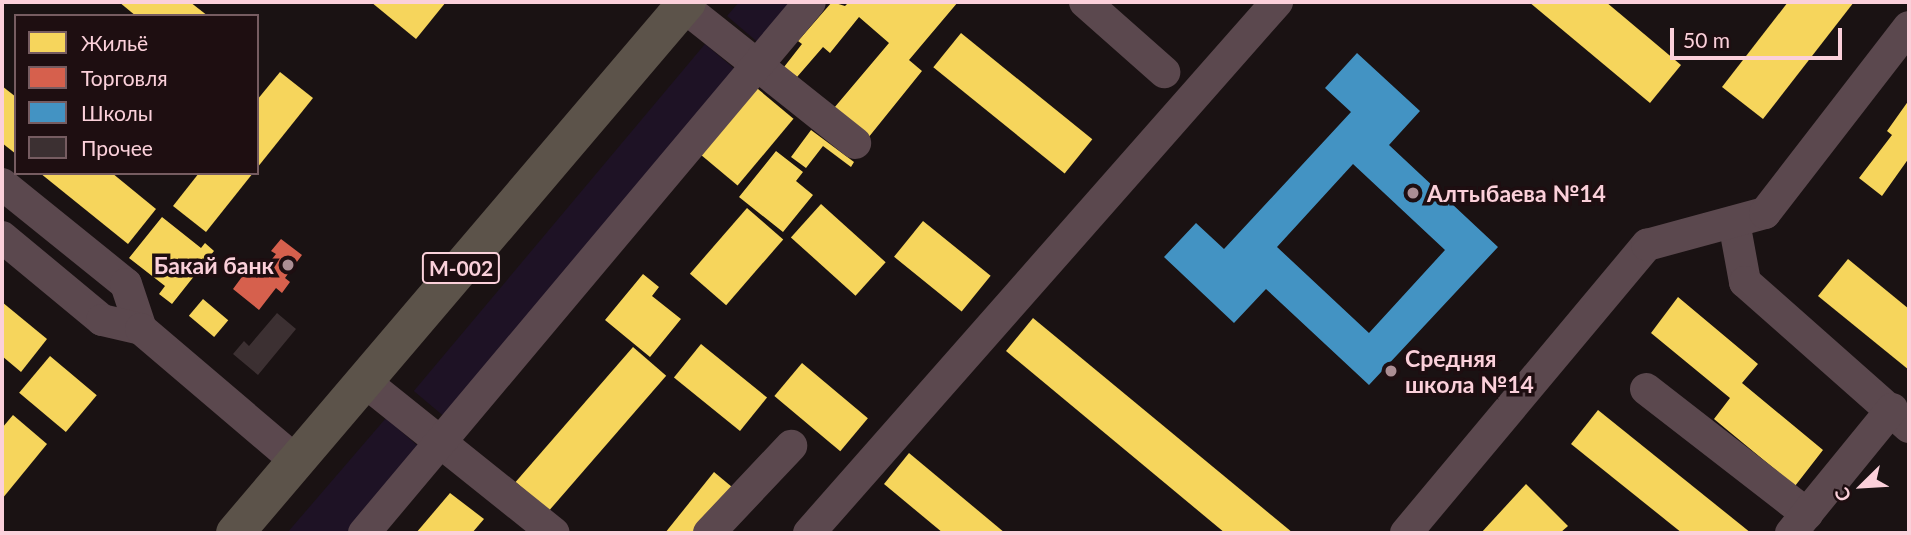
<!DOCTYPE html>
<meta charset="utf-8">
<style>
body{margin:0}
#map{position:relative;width:1911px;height:535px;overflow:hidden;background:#1a1213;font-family:Lato,sans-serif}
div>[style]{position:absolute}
.green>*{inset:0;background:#1e1225;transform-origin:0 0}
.homes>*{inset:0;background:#f6d55c;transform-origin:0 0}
.shops>*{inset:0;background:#d6604d}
.schools>*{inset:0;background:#4393c3}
.building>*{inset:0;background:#3c3032}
.minor>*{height:32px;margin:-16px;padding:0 16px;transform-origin:16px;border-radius:16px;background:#5b484e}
.highway>*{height:38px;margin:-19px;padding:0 19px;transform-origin:19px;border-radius:19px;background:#5c534a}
.dots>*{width:19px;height:19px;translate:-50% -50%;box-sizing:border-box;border:4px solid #1e0e11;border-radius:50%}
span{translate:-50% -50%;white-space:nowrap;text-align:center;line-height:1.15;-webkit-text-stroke:7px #1e0e11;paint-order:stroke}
.shield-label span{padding:2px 5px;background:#1e0e11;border:2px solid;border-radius:5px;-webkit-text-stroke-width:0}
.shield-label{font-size:21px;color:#fbd0da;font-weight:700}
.poi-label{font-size:23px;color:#fbd0da;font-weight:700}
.left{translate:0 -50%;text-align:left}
.right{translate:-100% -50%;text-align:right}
.frame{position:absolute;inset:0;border:4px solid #fbd0da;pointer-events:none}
.legend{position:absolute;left:14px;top:14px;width:245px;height:161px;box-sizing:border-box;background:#1e0e11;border:2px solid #765c61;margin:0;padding:9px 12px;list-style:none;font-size:21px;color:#fbd0da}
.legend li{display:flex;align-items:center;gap:14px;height:35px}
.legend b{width:35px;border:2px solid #765c61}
.north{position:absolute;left:1827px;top:451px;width:70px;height:70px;-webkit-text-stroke:5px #1e0e11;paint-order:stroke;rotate:246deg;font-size:19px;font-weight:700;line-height:28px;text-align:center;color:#fbd0da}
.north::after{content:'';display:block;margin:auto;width:24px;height:32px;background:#fbd0da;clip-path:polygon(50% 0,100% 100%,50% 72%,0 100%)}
.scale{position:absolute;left:1670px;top:28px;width:172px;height:32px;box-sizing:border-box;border:4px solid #fbd0da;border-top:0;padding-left:9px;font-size:21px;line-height:24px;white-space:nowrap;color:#fbd0da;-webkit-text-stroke:5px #1e0e11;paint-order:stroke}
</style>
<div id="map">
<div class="green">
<div style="clip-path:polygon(739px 2px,798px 2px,761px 45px,727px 16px)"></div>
<div style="left:705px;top:44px;width:45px;height:453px;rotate:40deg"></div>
<div style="clip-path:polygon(386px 418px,419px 447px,346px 533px,287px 533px)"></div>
</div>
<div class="homes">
<div style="clip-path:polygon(119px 2px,190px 2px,208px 16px,136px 16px)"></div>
<div style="clip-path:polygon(371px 2px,446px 2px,416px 39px)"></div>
<div style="clip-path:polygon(832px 2px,845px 6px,849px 2px,958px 2px,909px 60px,922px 71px,868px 138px,834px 108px,889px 43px,859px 17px,830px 53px,823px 47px,797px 77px,784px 67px,802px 44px,798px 41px)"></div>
<div style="clip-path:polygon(1529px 2px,1606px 2px,1681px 65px,1650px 103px)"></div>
<div style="clip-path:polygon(1788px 2px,1854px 2px,1763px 119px,1722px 87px)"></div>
<div style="left:961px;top:33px;width:169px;height:44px;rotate:39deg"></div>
<div style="clip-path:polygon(280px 72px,313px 98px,257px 168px,257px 100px)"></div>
<div style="left:746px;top:79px;width:62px;height:87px;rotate:40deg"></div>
<div style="clip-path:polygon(2px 86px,16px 97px,16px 154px,2px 143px)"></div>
<div style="clip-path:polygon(1909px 100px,1909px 158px,1882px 196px,1859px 178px,1892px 135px,1887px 131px)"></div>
<div style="clip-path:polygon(811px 130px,854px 162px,851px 167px,823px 146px,806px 168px,791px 157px)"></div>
<div style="clip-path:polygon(776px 151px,803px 172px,796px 181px,813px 195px,783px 232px,739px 197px)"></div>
<div style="clip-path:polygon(40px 173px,112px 173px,156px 209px,128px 244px)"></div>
<div style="clip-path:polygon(199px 173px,253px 173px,206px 232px,173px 206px)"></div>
<div style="left:821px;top:204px;width:87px;height:45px;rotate:42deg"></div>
<div style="left:747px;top:208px;width:48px;height:87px;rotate:41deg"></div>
<div style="clip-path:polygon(162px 217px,201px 248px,205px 243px,214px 251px,172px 304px,159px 294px,165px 286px,129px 258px)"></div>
<div style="left:923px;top:221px;width:87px;height:46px;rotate:39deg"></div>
<div style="clip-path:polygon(1848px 259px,1909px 309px,1909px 370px,1818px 296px)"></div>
<div style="clip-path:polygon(643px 274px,659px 287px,652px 296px,681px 319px,650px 357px,605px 320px)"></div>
<div style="clip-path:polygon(1678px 297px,1758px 364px,1742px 383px,1823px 450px,1795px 486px,1714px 419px,1730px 398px,1651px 333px)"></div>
<div style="left:203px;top:299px;width:33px;height:22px;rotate:40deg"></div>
<div style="clip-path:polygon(2px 302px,47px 339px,21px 372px,2px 356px)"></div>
<div style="clip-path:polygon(1033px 318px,1293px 533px,1225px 533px,1006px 351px)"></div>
<div style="left:701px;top:344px;width:85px;height:43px;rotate:39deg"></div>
<div style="left:633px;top:347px;width:44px;height:179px;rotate:41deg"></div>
<div style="left:50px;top:356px;width:61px;height:48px;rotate:40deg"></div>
<div style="left:802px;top:363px;width:86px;height:43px;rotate:40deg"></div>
<div style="clip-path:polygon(1598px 410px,1751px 533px,1682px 533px,1571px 444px)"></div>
<div style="clip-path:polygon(13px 415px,47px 444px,2px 499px,2px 428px)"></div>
<div style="clip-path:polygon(909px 453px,1005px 533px,943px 533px,884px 484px)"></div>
<div style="clip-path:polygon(714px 472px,732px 487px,694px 533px,665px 533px)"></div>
<div style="clip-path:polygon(1526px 484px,1568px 526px,1560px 533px,1481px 533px)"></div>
<div style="clip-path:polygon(450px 493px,484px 519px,472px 533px,416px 533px)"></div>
</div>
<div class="shops">
<div style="clip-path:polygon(281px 239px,302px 255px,285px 278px,290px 282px,282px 293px,276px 288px,259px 310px,233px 289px,247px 270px,257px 278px,276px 254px,271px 251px)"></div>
</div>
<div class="schools">
<div style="clip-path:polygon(evenodd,1357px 53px,1420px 111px,1389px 145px,1498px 247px,1369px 385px,1266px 289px,1234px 323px,1164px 257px,1196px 223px,1224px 249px,1351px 112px,1325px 88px,1357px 53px,1353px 164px,1445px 250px,1369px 333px,1277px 247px,1353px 164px)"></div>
</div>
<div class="building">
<div style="clip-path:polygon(277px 313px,296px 329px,258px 375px,233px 354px,244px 341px,249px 346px)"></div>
</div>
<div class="minor">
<div style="left:1085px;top:2px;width:106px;rotate:41.5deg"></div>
<div style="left:683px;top:6px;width:220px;rotate:38.5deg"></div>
<div style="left:2px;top:184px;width:159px;rotate:38.9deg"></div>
<div style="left:126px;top:284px;width:47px;rotate:71.6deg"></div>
<div style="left:1734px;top:222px;width:61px;rotate:79.6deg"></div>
<div style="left:1745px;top:282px;width:219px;rotate:41.5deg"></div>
<div style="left:2px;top:237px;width:130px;rotate:39.7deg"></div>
<div style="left:102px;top:320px;width:40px;rotate:13deg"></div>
<div style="left:141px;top:329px;width:204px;rotate:40.4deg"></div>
<div style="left:364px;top:381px;width:243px;rotate:38.7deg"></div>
<div style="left:1646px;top:389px;width:204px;rotate:37.8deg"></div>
<div style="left:364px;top:533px;width:693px;rotate:-49.97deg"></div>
<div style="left:709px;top:533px;width:120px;rotate:-46.7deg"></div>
<div style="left:809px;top:533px;width:708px;rotate:-48.61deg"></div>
<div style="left:1406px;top:533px;width:376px;rotate:-50.1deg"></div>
<div style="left:1647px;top:245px;width:122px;rotate:-15.2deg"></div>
<div style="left:1765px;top:213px;width:235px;rotate:-52.3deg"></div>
<div style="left:1791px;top:533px;width:160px;rotate:-50.8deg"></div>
</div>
<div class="highway">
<div style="left:235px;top:533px;width:697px;rotate:-49.59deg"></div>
</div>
<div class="dots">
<div style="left:1413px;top:193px;background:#ac8e94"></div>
<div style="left:288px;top:265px;background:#ac8e94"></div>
<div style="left:1391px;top:371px;background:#ac8e94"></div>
</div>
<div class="shield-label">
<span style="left:461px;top:268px">M-002</span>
</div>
<div class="poi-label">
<span class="left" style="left:1427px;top:193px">Алтыбаева №14</span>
<span class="right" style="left:274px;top:265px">Бакай банк</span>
<span class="left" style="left:1405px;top:371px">Средняя<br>школа №14</span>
</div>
<div class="frame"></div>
<ul class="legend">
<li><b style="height:19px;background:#f6d55c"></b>Жильё</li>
<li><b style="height:19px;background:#d6604d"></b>Торговля</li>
<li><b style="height:19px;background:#4393c3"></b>Школы</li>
<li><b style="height:19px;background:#3c3032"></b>Прочее</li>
</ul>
<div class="north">С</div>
<div class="scale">50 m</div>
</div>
